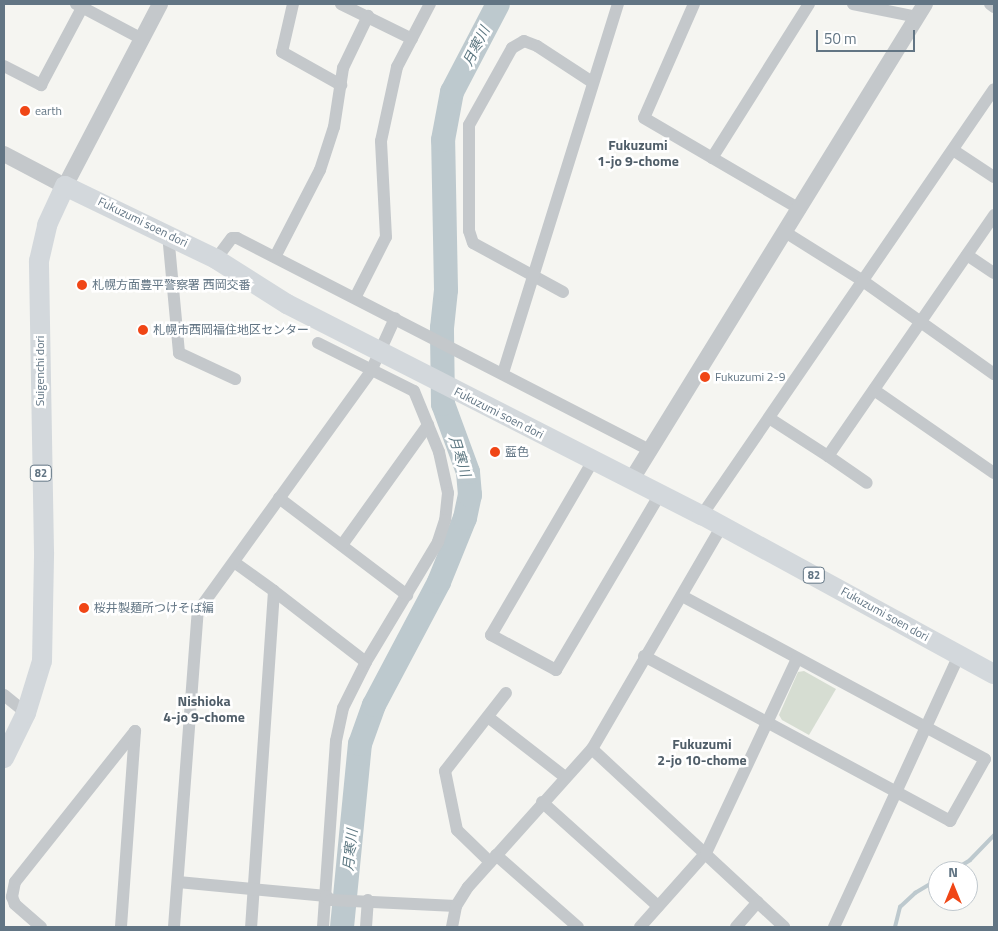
<!DOCTYPE html>
<meta charset="utf-8">
<style>
body{margin:0}
#map{position:relative;width:998px;height:931px;overflow:hidden;background:#f5f5f1;font-family:"Titillium Web","Noto Sans JP",sans-serif}
div>[style]{position:absolute}
.green>*{inset:0;background:#d6ddd2}
.stream>*{height:4px;margin:-2px;padding:0 2px;transform-origin:2px;border-radius:2px;background:#bdc9ce}
.river>*{height:24px;margin:-12px;padding:0 12px;transform-origin:12px;border-radius:12px;background:#bdc9ce}
.minor>*{height:12px;margin:-6px;padding:0 6px;transform-origin:6px;border-radius:6px;background:#c4c8cb}
.tertiary>*{height:16px;margin:-8px;padding:0 8px;transform-origin:8px;border-radius:8px;background:#c4c8cb}
.primary>*{height:20px;margin:-10px;padding:0 10px;transform-origin:10px;border-radius:10px;background:#d3d8dc}
.dots>*{width:14px;height:14px;translate:-50% -50%;box-sizing:border-box;border:2px solid #fff;border-radius:50%}
span{translate:-50% -50%;white-space:nowrap;text-align:center;line-height:1.15;-webkit-text-stroke:5px #fff;paint-order:stroke}
.shield-label span{padding:1px 4px;background:#fff;border:1px solid;border-radius:4px;-webkit-text-stroke-width:0}
.shield-label{font-size:11px;color:#627584;font-weight:700}
.poi-label{font-size:12px;color:#627584}
.left{translate:0 -50%;text-align:left}
.street-label{font-size:12px;color:#627584}
.water-label{font-size:14px;color:#5d7882;font-style:italic}
.neighbourhood-label{font-size:14px;color:#505e69;font-weight:700}
.frame{position:absolute;inset:0;border:5px solid #627584;pointer-events:none}
.north{position:absolute;left:928px;top:861px;width:50px;height:50px;box-sizing:border-box;background:#fff;border:1px solid #c0c8ce;border-radius:50%;rotate:0deg;font-size:14px;font-weight:700;line-height:20px;text-align:center;color:#627584}
.north::after{content:'';display:block;margin:auto;width:18px;height:22px;background:#f04616;clip-path:polygon(50% 0,100% 100%,50% 72%,0 100%)}
.scale{position:absolute;left:816px;top:30px;width:99px;height:22px;box-sizing:border-box;border:2px solid #627584;border-top:0;padding-left:6px;font-size:15px;line-height:18px;white-space:nowrap;color:#627584;-webkit-text-stroke:4px #fff;paint-order:stroke}
</style>
<div id="map">
<div class="green">
<div style="clip-path:polygon(804px 671px,836px 689px,809px 735px,782px 720px,779px 715px,798px 672px)"></div>
</div>
<div class="stream">
<div style="left:952px;top:871px;width:21px;rotate:-31deg"></div>
<div style="left:970px;top:860px;width:35px;rotate:-46deg"></div>
<div style="left:895px;top:927px;width:21px;rotate:-76deg"></div>
<div style="left:900px;top:907px;width:21px;rotate:-43deg"></div>
<div style="left:915px;top:893px;width:27px;rotate:-31deg"></div>
</div>
<div class="river">
<div style="left:342px;top:927px;width:184px;rotate:-84.4deg"></div>
<div style="left:360px;top:744px;width:41px;rotate:-70.3deg"></div>
<div style="left:374px;top:705px;width:139px;rotate:-62.1deg"></div>
<div style="left:439px;top:582px;width:69px;rotate:-67.9deg"></div>
<div style="left:465px;top:518px;width:24px;rotate:-78deg"></div>
<div style="left:470px;top:495px;width:23px;rotate:-95deg"></div>
<div style="left:468px;top:472px;width:72px;rotate:-110.2deg"></div>
<div style="left:443px;top:404px;width:76px;rotate:-90.8deg"></div>
<div style="left:442px;top:328px;width:38px;rotate:-84deg"></div>
<div style="left:446px;top:290px;width:150px;rotate:-91.1deg"></div>
<div style="left:443px;top:140px;width:49px;rotate:-79.4deg"></div>
<div style="left:452px;top:92px;width:99px;rotate:-62.4deg"></div>
</div>
<div class="minor">
<div style="left:76px;top:4px;width:75px;rotate:27.9deg"></div>
<div style="left:293px;top:4px;width:49px;rotate:102.9deg"></div>
<div style="left:282px;top:52px;width:68px;rotate:29.2deg"></div>
<div style="left:341px;top:4px;width:79px;rotate:26.2deg"></div>
<div style="left:694px;top:4px;width:124px;rotate:113.7deg"></div>
<div style="left:644px;top:118px;width:181px;rotate:30.3deg"></div>
<div style="left:853px;top:4px;width:65px;rotate:11.5deg"></div>
<div style="left:990px;top:4px;width:5px;rotate:37deg"></div>
<div style="left:4px;top:66px;width:42px;rotate:27.2deg"></div>
<div style="left:41px;top:85px;width:92px;rotate:-62deg"></div>
<div style="left:953px;top:150px;width:49px;rotate:33.4deg"></div>
<div style="left:712px;top:158px;width:182px;rotate:-57.8deg"></div>
<div style="left:785px;top:232px;width:92px;rotate:32.1deg"></div>
<div style="left:863px;top:281px;width:161px;rotate:35.4deg"></div>
<div style="left:168px;top:234px;width:120px;rotate:84.7deg"></div>
<div style="left:179px;top:353px;width:62px;rotate:24.9deg"></div>
<div style="left:967px;top:255px;width:32px;rotate:34deg"></div>
<div style="left:275px;top:257px;width:98px;rotate:-62.7deg"></div>
<div style="left:320px;top:170px;width:45px;rotate:-72deg"></div>
<div style="left:334px;top:127px;width:60px;rotate:-81.3deg"></div>
<div style="left:343px;top:68px;width:58px;rotate:-64.3deg"></div>
<div style="left:216px;top:259px;width:26px;rotate:-53deg"></div>
<div style="left:232px;top:238px;width:5px"></div>
<div style="left:237px;top:238px;width:464px;rotate:27.2deg"></div>
<div style="left:563px;top:292px;width:102px;rotate:-151.4deg"></div>
<div style="left:473px;top:243px;width:13px;rotate:-108deg"></div>
<div style="left:469px;top:231px;width:106px;rotate:-90deg"></div>
<div style="left:469px;top:125px;width:88px;rotate:-60.8deg"></div>
<div style="left:512px;top:48px;width:14px;rotate:-30deg"></div>
<div style="left:524px;top:41px;width:14px;rotate:21deg"></div>
<div style="left:537px;top:46px;width:66px;rotate:33.2deg"></div>
<div style="left:355px;top:298px;width:68px;rotate:-63.1deg"></div>
<div style="left:386px;top:237px;width:96px;rotate:-93deg"></div>
<div style="left:381px;top:141px;width:76px;rotate:-77.8deg"></div>
<div style="left:397px;top:67px;width:71px;rotate:-62.4deg"></div>
<div style="left:318px;top:343px;width:107px;rotate:26.6deg"></div>
<div style="left:414px;top:391px;width:66px;rotate:67.7deg"></div>
<div style="left:439px;top:452px;width:42px;rotate:77.6deg"></div>
<div style="left:448px;top:493px;width:27px;rotate:96deg"></div>
<div style="left:445px;top:520px;width:23px;rotate:108deg"></div>
<div style="left:438px;top:542px;width:140px;rotate:121deg"></div>
<div style="left:366px;top:662px;width:51px;rotate:116.6deg"></div>
<div style="left:343px;top:708px;width:34px;rotate:102deg"></div>
<div style="left:336px;top:741px;width:186px;rotate:94deg"></div>
<div style="left:503px;top:373px;width:387px;rotate:-72.7deg"></div>
<div style="left:874px;top:390px;width:146px;rotate:34.7deg"></div>
<div style="left:769px;top:418px;width:70px;rotate:32.8deg"></div>
<div style="left:828px;top:456px;width:293px;rotate:-55.4deg"></div>
<div style="left:828px;top:456px;width:47px;rotate:34.7deg"></div>
<div style="left:594px;top:459px;width:204px;rotate:120.3deg"></div>
<div style="left:491px;top:635px;width:74px;rotate:28.3deg"></div>
<div style="left:556px;top:670px;width:204px;rotate:-59.4deg"></div>
<div style="left:279px;top:498px;width:161px;rotate:37.2deg"></div>
<div style="left:702px;top:515px;width:516px;rotate:-55.57deg"></div>
<div style="left:342px;top:545px;width:148px;rotate:-54.4deg"></div>
<div style="left:234px;top:562px;width:49px;rotate:35.9deg"></div>
<div style="left:274px;top:591px;width:337px;rotate:93.9deg"></div>
<div style="left:274px;top:591px;width:116px;rotate:37.7deg"></div>
<div style="left:644px;top:656px;width:348px;rotate:28.3deg"></div>
<div style="left:950px;top:821px;width:71px;rotate:-60.6deg"></div>
<div style="left:985px;top:759px;width:344px;rotate:-151.7deg"></div>
<div style="left:4px;top:695px;width:28px;rotate:39deg"></div>
<div style="left:488px;top:717px;width:98px;rotate:37.9deg"></div>
<div style="left:592px;top:749px;width:262px;rotate:42.8deg"></div>
<div style="left:542px;top:802px;width:156px;rotate:41.9deg"></div>
<div style="left:496px;top:855px;width:109px;rotate:41.3deg"></div>
<div style="left:490px;top:862px;width:46px;rotate:-135.9deg"></div>
<div style="left:457px;top:830px;width:60px;rotate:-101.5deg"></div>
<div style="left:445px;top:771px;width:99px;rotate:-52deg"></div>
<div style="left:178px;top:882px;width:149px;rotate:5.4deg"></div>
<div style="left:326px;top:896px;width:6px;rotate:39deg"></div>
<div style="left:331px;top:900px;width:125px;rotate:2.7deg"></div>
<div style="left:41px;top:927px;width:35px;rotate:-139deg"></div>
<div style="left:15px;top:904px;width:8px;rotate:-113deg"></div>
<div style="left:12px;top:897px;width:15px;rotate:-79deg"></div>
<div style="left:15px;top:882px;width:193px;rotate:-51.5deg"></div>
<div style="left:135px;top:731px;width:196px;rotate:94.1deg"></div>
<div style="left:174px;top:927px;width:317px;rotate:-85.7deg"></div>
<div style="left:198px;top:611px;width:296px;rotate:-54.2deg"></div>
<div style="left:371px;top:371px;width:58px;rotate:-65.6deg"></div>
<div style="left:366px;top:927px;width:27px;rotate:-86deg"></div>
<div style="left:452px;top:927px;width:21px;rotate:-79deg"></div>
<div style="left:456px;top:906px;width:22px;rotate:-58deg"></div>
<div style="left:468px;top:887px;width:186px;rotate:-48.1deg"></div>
<div style="left:592px;top:749px;width:258px;rotate:-59.8deg"></div>
<div style="left:640px;top:927px;width:99px;rotate:-48.3deg"></div>
<div style="left:706px;top:853px;width:214px;rotate:-64.9deg"></div>
<div style="left:736px;top:927px;width:33px;rotate:-49deg"></div>
<div style="left:834px;top:927px;width:299px;rotate:-65.3deg"></div>
</div>
<div class="tertiary">
<div style="left:4px;top:154px;width:69px;rotate:27.7deg"></div>
<div style="left:65px;top:186px;width:205px;rotate:-62.4deg"></div>
<div style="left:632px;top:479px;width:558px;rotate:-58.33deg"></div>
</div>
<div class="primary">
<div style="left:4px;top:758px;width:50px;rotate:-63.9deg"></div>
<div style="left:26px;top:713px;width:54px;rotate:-72.9deg"></div>
<div style="left:42px;top:661px;width:109px;rotate:-88.9deg"></div>
<div style="left:44px;top:552px;width:291px;rotate:-91deg"></div>
<div style="left:39px;top:261px;width:37px;rotate:-77deg"></div>
<div style="left:47px;top:225px;width:43px;rotate:-65.2deg"></div>
<div style="left:65px;top:186px;width:168px;rotate:25.8deg"></div>
<div style="left:216px;top:259px;width:84px;rotate:32.4deg"></div>
<div style="left:287px;top:304px;width:466px;rotate:27deg"></div>
<div style="left:702px;top:515px;width:332px;rotate:28.6deg"></div>
</div>
<div class="dots">
<div style="left:25px;top:111px;background:#f04616"></div>
<div style="left:82px;top:285px;background:#f04616"></div>
<div style="left:143px;top:330px;background:#f04616"></div>
<div style="left:705px;top:377px;background:#f04616"></div>
<div style="left:495px;top:452px;background:#f04616"></div>
<div style="left:84px;top:608px;background:#f04616"></div>
</div>
<div class="shield-label">
<span style="left:41px;top:473px">82</span>
<span style="left:814px;top:575px">82</span>
</div>
<div class="poi-label">
<span class="left" style="left:35px;top:111px">earth</span>
<span class="left" style="left:92px;top:285px">札幌方面豊平警察署 西岡交番</span>
<span class="left" style="left:153px;top:330px">札幌市西岡福住地区センター</span>
<span class="left" style="left:715px;top:377px">Fukuzumi 2-9</span>
<span class="left" style="left:505px;top:452px">藍色</span>
<span class="left" style="left:94px;top:608px">桜井製麺所つけそば編</span>
</div>
<div class="street-label">
<span style="left:143px;top:222px;rotate:26deg">Fukuzumi soen dori</span>
<span style="left:40px;top:371px;rotate:-90deg">Suigenchi dori</span>
<span style="left:499px;top:413px;rotate:27deg">Fukuzumi soen dori</span>
<span style="left:885px;top:614px;rotate:29deg">Fukuzumi soen dori</span>
</div>
<div class="water-label">
<span style="left:476px;top:46px;rotate:-63deg">月寒川</span>
<span style="left:460px;top:456px;rotate:73deg">月寒川</span>
<span style="left:350px;top:850px;rotate:-84deg">月寒川</span>
</div>
<div class="neighbourhood-label">
<span style="left:638px;top:153px">Fukuzumi<br>1-jo 9-chome</span>
<span style="left:204px;top:709px">Nishioka<br>4-jo 9-chome</span>
<span style="left:702px;top:752px">Fukuzumi<br>2-jo 10-chome</span>
</div>
<div class="frame"></div>
<div class="north">N</div>
<div class="scale">50 m</div>
</div>
